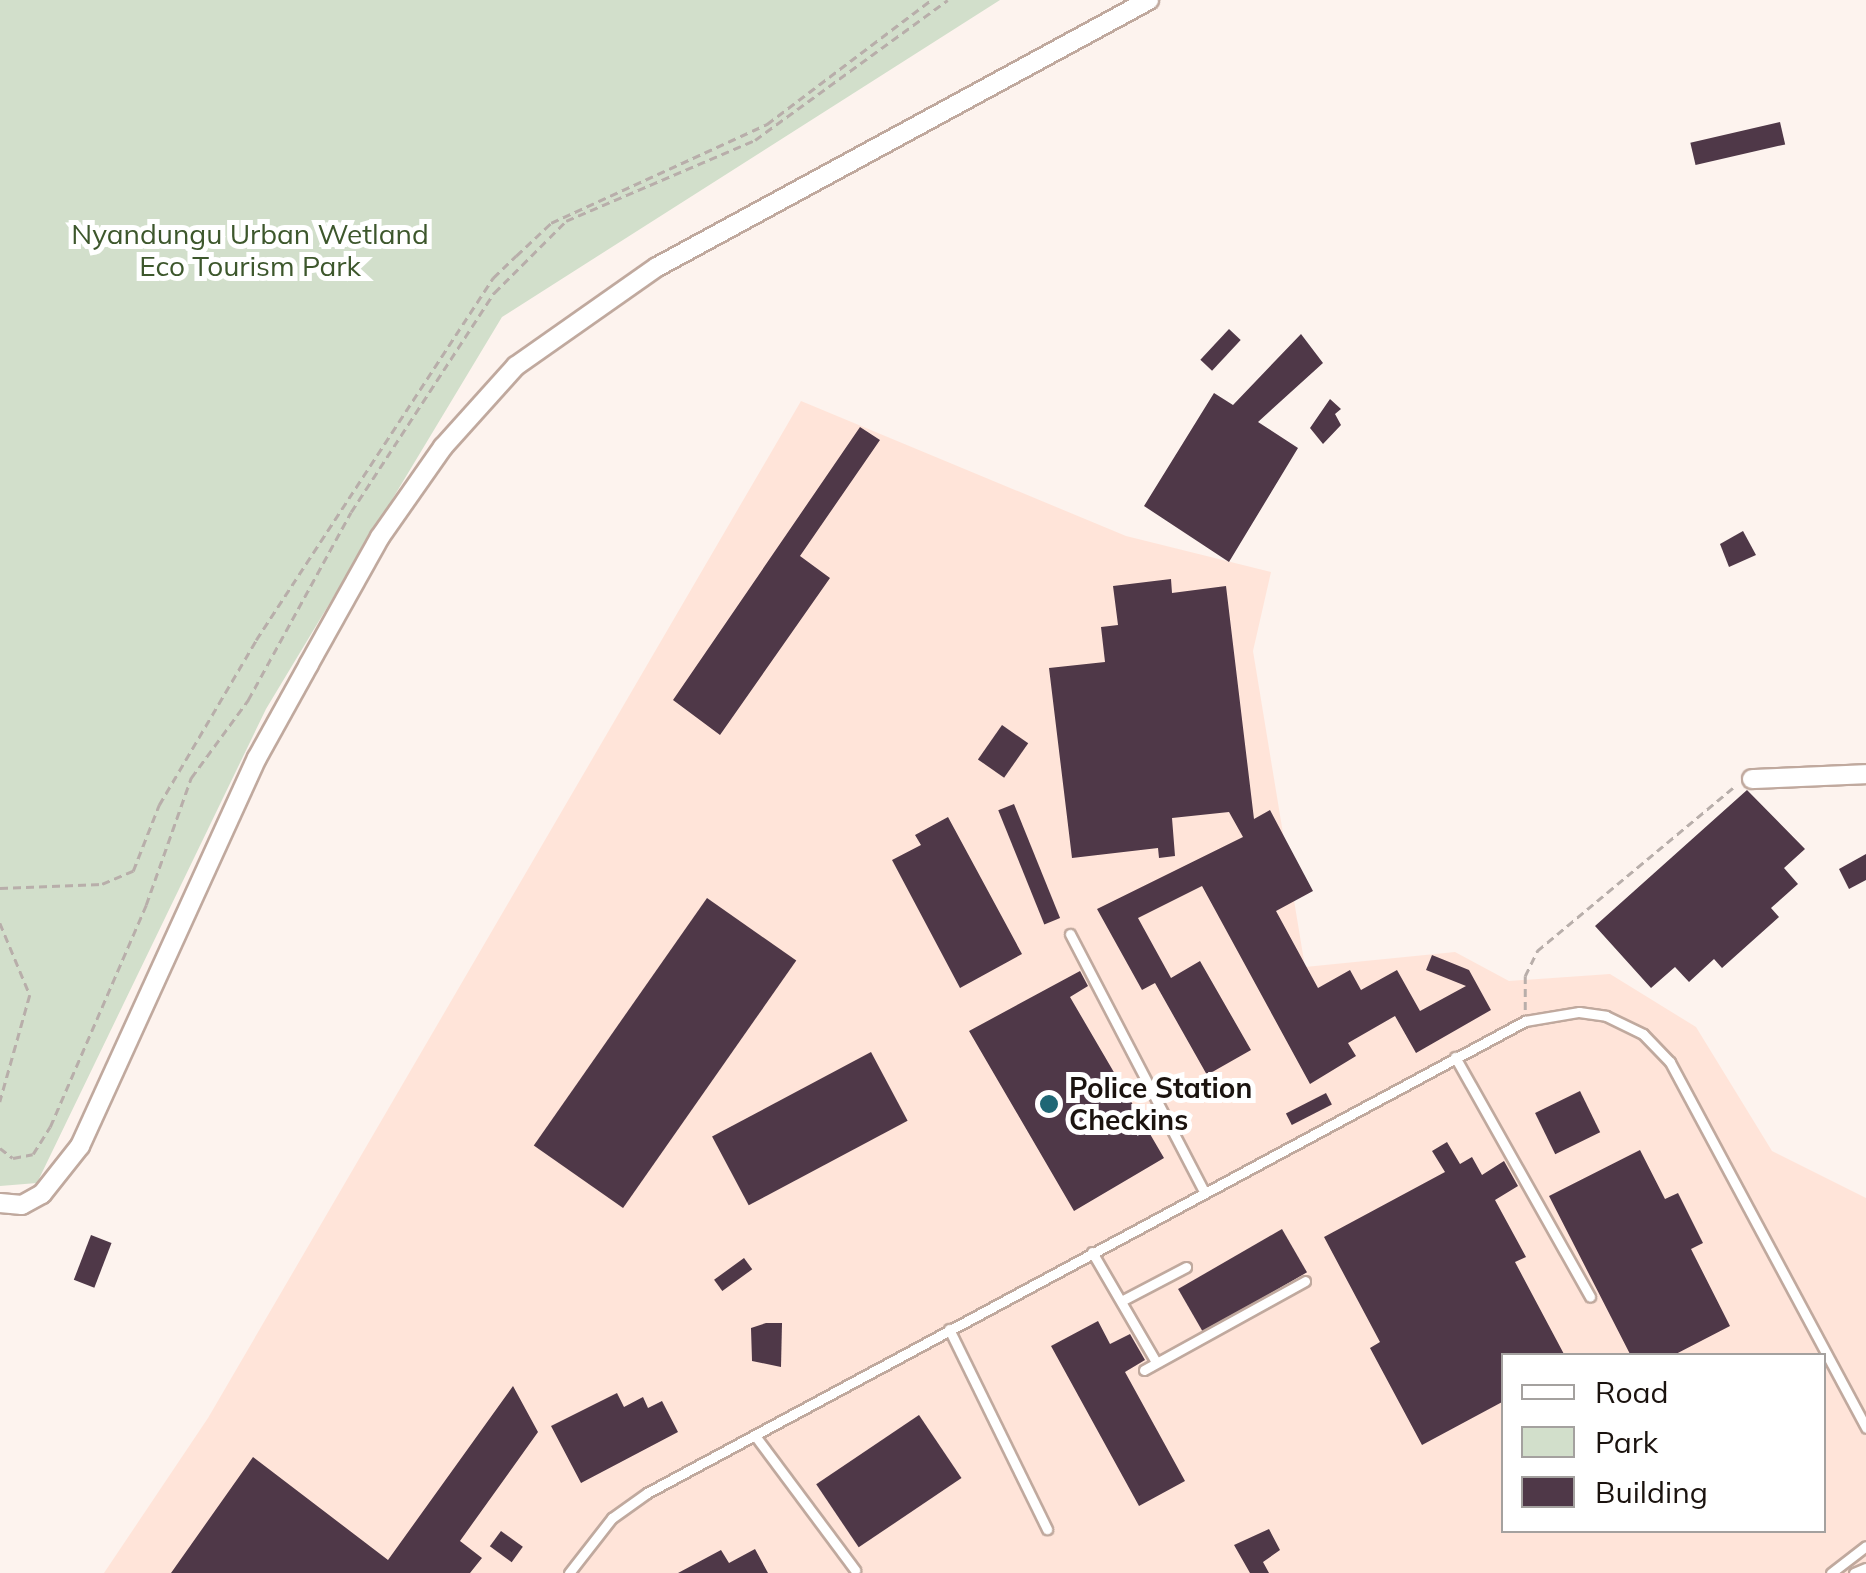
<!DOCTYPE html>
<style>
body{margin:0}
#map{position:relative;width:1866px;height:1573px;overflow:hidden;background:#fdf3ee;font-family:Mulish,sans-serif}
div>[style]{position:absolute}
.built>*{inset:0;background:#ffe4d9}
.green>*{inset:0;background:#d2dfcb}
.building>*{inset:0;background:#4f3848;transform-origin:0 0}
.path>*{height:2.5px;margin-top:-1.25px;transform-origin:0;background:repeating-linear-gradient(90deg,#b8aeaa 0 8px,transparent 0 13px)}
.roads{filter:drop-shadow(2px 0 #c0a99e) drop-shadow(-2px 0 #c0a99e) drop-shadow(0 2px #c0a99e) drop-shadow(0 -2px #c0a99e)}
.lane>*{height:9px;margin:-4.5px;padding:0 4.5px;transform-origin:4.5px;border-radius:4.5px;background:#fff}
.street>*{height:18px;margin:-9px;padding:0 9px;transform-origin:9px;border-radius:9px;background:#fff}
.dots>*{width:28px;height:28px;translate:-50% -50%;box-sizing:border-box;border:5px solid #fff;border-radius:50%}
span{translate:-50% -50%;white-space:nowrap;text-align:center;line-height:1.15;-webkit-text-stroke:10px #fff;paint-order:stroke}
.park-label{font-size:28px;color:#3d572c}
.poi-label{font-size:28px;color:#1b130f;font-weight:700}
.left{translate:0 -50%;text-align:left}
.legend{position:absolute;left:1501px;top:1353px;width:325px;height:180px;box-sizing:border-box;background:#fff;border:2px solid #a4a19f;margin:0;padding:12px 18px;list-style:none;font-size:30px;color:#1b130f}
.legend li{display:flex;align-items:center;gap:20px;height:50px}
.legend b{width:50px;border:2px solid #a4a19f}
</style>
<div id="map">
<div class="built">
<div style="clip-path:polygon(evenodd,801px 401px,1126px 536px,1271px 572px,1253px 651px,1305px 967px,1455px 952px,1509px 981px,1610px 974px,1696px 1027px,1772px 1151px,1866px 1198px,1866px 1573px,104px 1573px,208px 1418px,801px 401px,1504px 1356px,1824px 1356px,1824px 1530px,1504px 1530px,1504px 1356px)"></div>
</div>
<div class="green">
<div style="clip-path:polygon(0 0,1000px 0,502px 317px,266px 709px,37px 1183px,0 1186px)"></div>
</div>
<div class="building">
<div style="left:1780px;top:122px;width:23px;height:92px;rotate:77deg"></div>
<div style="left:1229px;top:329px;width:16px;height:42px;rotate:43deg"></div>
<div style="clip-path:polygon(1301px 334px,1323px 363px,1258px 422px,1298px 448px,1229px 562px,1144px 506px,1214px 393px,1233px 405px)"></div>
<div style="clip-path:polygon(1330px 399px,1341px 409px,1335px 414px,1341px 425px,1323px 444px,1310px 428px)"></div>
<div style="clip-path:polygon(860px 427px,880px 440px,800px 556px,830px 578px,720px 735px,673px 700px)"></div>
<div style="clip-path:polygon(1743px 531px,1756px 555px,1729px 567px,1720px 544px)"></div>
<div style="clip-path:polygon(1171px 579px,1172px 593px,1226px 586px,1254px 819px,1270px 810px,1313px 891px,1276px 911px,1318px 988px,1350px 970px,1361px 990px,1397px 970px,1420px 1011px,1466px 986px,1426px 970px,1432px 955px,1469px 970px,1491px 1010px,1416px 1053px,1395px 1016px,1348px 1043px,1356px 1056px,1310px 1084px,1202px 886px,1138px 918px,1171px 978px,1200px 961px,1251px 1050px,1207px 1075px,1155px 983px,1142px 990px,1097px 909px,1243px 837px,1229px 812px,1172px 818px,1175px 856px,1159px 858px,1158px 848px,1072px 858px,1049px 668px,1105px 662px,1101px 627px,1118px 625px,1113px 586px)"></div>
<div style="left:1002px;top:725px;width:32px;height:42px;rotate:35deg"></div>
<div style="clip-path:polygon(1747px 790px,1805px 849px,1784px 868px,1798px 884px,1771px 908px,1779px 917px,1722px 968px,1714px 959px,1689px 982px,1675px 967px,1651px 988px,1595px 926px)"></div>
<div style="left:1014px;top:804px;width:123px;height:17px;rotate:68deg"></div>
<div style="clip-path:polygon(948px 817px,1022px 954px,960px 988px,892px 860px,921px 845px,915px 835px)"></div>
<div style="clip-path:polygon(1866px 854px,1866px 880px,1849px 889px,1839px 869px)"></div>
<div style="left:707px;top:898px;width:109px;height:302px;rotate:35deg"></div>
<div style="clip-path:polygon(1080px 971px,1088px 986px,1070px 997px,1164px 1158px,1074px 1211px,969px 1031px)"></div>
<div style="left:871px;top:1052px;width:78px;height:180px;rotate:62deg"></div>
<div style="left:1580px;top:1091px;width:46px;height:50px;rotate:64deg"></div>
<div style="left:1326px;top:1093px;width:13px;height:45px;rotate:63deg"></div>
<div style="clip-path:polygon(1447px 1142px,1460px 1164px,1472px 1157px,1482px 1175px,1504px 1161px,1518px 1186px,1495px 1200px,1526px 1257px,1515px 1262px,1565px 1356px,1504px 1356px,1504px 1401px,1422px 1445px,1370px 1348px,1380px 1342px,1324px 1237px,1445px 1172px,1432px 1151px)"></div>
<div style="clip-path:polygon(1640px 1150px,1665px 1199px,1678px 1193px,1703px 1243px,1691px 1249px,1730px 1326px,1672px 1356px,1631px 1356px,1549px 1196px)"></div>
<div style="left:1282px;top:1229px;width:50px;height:120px;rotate:60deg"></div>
<div style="left:91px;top:1235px;width:22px;height:48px;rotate:21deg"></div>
<div style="left:744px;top:1258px;width:14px;height:37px;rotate:54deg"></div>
<div style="clip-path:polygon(1098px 1321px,1110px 1344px,1130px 1334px,1145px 1360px,1125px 1372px,1185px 1481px,1139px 1506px,1051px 1346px)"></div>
<div style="clip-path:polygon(766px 1323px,782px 1323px,781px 1367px,752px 1361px,751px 1328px)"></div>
<div style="clip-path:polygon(513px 1386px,538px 1432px,460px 1541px,482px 1558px,470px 1573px,171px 1573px,253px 1457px,388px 1560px)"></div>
<div style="clip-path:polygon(617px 1393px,624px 1407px,643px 1397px,648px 1408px,662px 1401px,678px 1432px,581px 1483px,551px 1426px)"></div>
<div style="left:919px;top:1415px;width:76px;height:124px;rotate:56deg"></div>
<div style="clip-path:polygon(1269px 1529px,1280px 1550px,1263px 1562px,1269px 1573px,1250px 1573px,1234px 1545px)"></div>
<div style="left:501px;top:1531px;width:27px;height:19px;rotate:36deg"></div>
<div style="clip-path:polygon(755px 1549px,768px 1573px,678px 1573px,721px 1550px,729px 1563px)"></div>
</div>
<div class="path">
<div style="left:0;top:888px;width:102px;rotate:-2.2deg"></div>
<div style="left:102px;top:884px;width:34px;rotate:-23deg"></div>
<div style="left:133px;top:871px;width:71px;rotate:-68.5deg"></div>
<div style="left:159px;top:805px;width:191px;rotate:-59.5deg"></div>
<div style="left:256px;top:640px;width:433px;rotate:-56.8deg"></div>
<div style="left:493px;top:278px;width:32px;rotate:-44deg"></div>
<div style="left:516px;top:256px;width:48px;rotate:-43.3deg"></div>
<div style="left:551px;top:223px;width:238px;rotate:-24.6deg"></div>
<div style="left:767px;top:124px;width:206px;rotate:-37.1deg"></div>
<div style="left:0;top:923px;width:78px;rotate:67.4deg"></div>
<div style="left:30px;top:995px;width:111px;rotate:105.7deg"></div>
<div style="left:1525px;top:1010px;width:34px;rotate:-90deg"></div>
<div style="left:1525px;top:976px;width:28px;rotate:-64deg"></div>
<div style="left:1537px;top:951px;width:259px;rotate:-39.8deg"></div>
<div style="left:0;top:1148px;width:16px;rotate:38deg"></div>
<div style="left:13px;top:1158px;width:20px;rotate:-11deg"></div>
<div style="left:33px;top:1154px;width:32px;rotate:-58deg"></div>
<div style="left:50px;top:1127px;width:242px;rotate:-66.6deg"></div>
<div style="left:146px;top:905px;width:135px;rotate:-70.5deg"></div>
<div style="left:191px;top:778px;width:97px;rotate:-53.8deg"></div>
<div style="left:248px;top:700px;width:214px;rotate:-61.3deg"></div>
<div style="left:351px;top:512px;width:262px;rotate:-56.9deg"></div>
<div style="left:494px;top:293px;width:102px;rotate:-45deg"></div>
<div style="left:566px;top:221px;width:206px;rotate:-23.2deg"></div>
<div style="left:755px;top:140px;width:238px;rotate:-36deg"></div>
</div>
<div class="roads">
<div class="lane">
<div style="left:1070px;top:934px;width:290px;rotate:62.5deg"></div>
<div style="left:1455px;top:1057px;width:275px;rotate:60.6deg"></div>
<div style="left:1092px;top:1252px;width:127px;rotate:59.8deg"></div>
<div style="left:1125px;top:1299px;width:69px;rotate:-27.7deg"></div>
<div style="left:949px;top:1329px;width:223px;rotate:63.9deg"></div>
<div style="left:1144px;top:1370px;width:184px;rotate:-28.9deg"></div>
<div style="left:756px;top:1437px;width:166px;rotate:53.3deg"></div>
<div style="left:569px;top:1573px;width:70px;rotate:-52deg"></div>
<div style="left:612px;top:1518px;width:43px;rotate:-35.5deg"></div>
<div style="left:647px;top:1493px;width:997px;rotate:-28.26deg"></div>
<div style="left:1525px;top:1021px;width:55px;rotate:-9.5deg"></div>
<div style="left:1579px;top:1012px;width:27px;rotate:8deg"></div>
<div style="left:1606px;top:1016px;width:41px;rotate:25.9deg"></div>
<div style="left:1643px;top:1034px;width:39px;rotate:46deg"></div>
<div style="left:1670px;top:1062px;width:415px;rotate:61.8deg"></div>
<div style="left:1831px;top:1573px;width:44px;rotate:-37.6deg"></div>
<div style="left:1854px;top:1573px;width:13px;rotate:-23deg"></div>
</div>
<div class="street">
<div style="left:1752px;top:779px;width:114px;rotate:-2.5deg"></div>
<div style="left:0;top:1203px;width:22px;rotate:5deg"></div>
<div style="left:22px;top:1205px;width:23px;rotate:-29deg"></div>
<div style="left:42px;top:1194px;width:61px;rotate:-51.6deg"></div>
<div style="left:80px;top:1146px;width:426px;rotate:-65.5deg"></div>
<div style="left:257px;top:758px;width:107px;rotate:-61deg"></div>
<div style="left:309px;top:664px;width:145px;rotate:-60.8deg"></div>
<div style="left:380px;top:537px;width:110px;rotate:-55deg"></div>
<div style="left:443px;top:447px;width:109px;rotate:-48deg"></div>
<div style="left:516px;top:366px;width:172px;rotate:-35.1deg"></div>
<div style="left:657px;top:267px;width:560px;rotate:-28.49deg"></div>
</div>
</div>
<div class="dots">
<div style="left:1049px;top:1104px;background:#1f6775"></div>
</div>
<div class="park-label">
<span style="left:250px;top:250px">Nyandungu Urban Wetland<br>Eco Tourism Park</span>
</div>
<div class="poi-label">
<span class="left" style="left:1069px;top:1104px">Police Station<br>Checkins</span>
</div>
<ul class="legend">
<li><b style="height:12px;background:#fff"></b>Road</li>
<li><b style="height:28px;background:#d2dfcb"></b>Park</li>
<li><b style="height:28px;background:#4f3848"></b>Building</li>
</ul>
</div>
